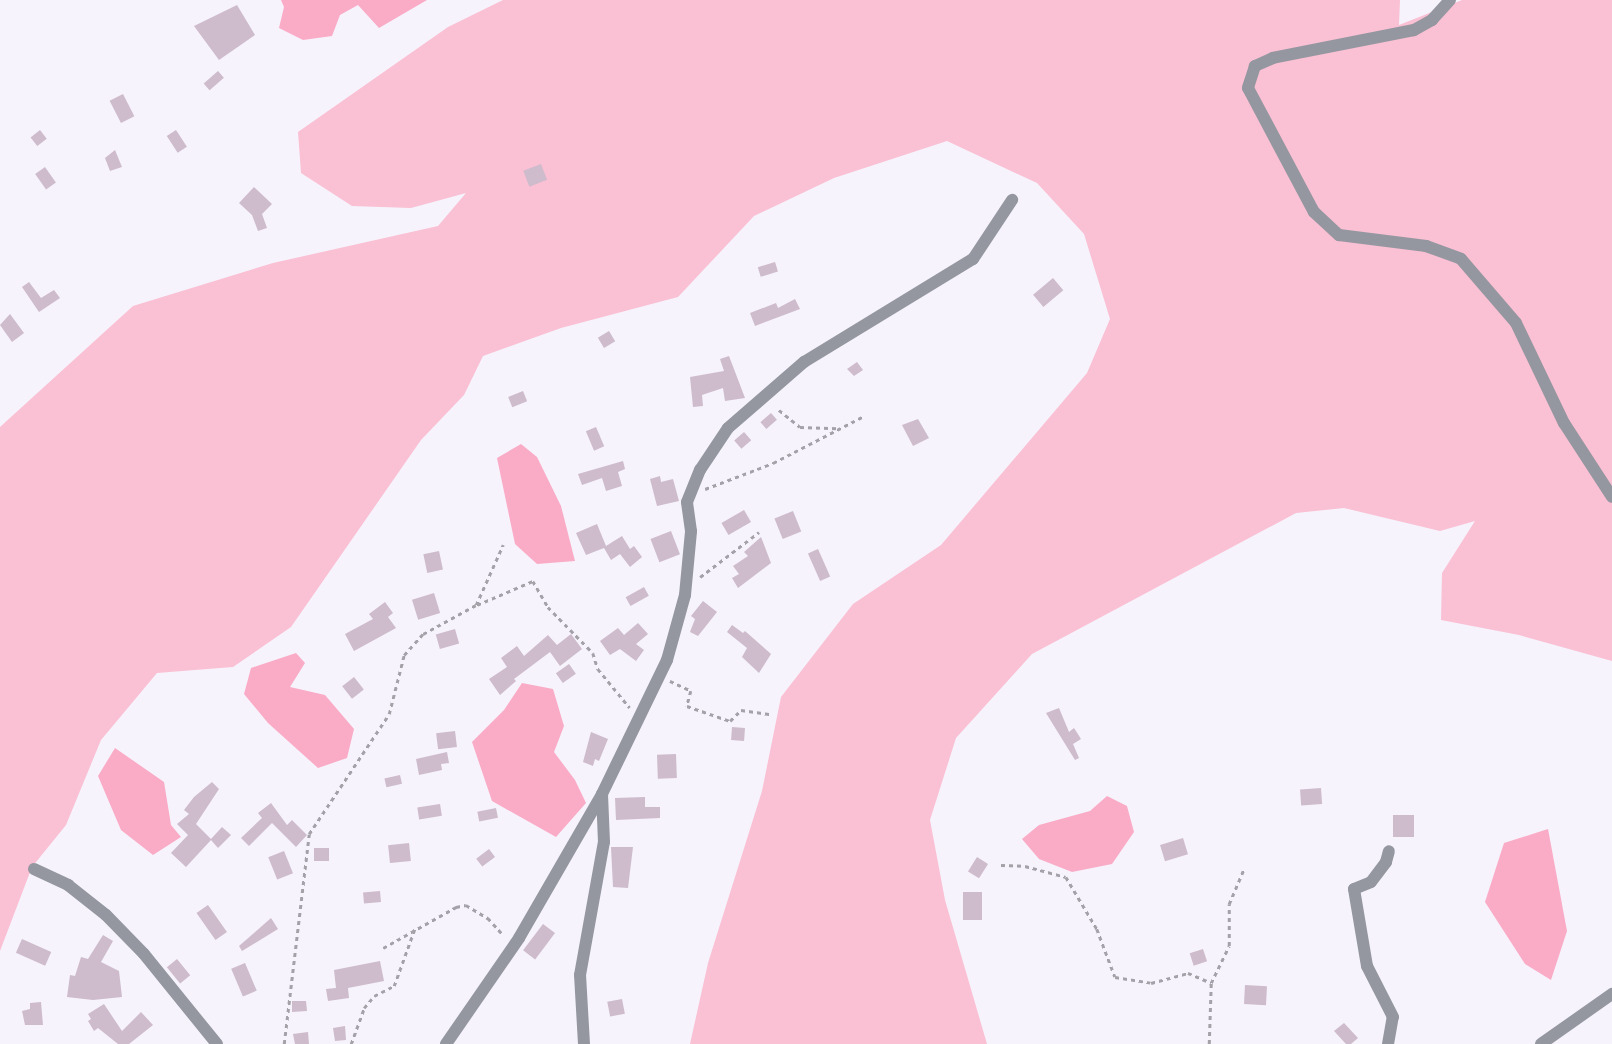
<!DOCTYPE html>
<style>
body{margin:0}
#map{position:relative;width:1612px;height:1044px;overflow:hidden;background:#f6f3fc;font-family:Georgia,serif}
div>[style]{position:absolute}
.green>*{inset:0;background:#fac0d3}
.forest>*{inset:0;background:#faabc6}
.building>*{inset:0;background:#cebbcc;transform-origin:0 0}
.path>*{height:2.5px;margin-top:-1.25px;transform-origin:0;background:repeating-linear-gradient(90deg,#a4a1a9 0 4px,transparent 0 8px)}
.minor>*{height:12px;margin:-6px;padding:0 6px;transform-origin:6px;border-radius:6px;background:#9497a0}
span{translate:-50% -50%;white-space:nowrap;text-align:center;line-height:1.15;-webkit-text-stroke:4px #f6f3fc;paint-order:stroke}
</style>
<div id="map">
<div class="green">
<div style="clip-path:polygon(503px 0,1400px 0,1399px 25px,1462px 0,1612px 0,1612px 661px,1519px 635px,1441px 620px,1442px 573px,1475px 521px,1440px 531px,1344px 508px,1296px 513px,1032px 654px,956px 738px,930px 820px,945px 900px,987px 1044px,690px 1044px,708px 963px,762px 791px,781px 697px,853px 604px,941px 545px,1087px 373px,1110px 319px,1084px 234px,1037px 183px,947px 141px,834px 178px,754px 216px,678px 297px,561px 328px,483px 356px,464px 395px,421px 440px,291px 627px,233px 667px,157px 673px,101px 740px,66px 825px,32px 867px,0 951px,0 427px,133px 306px,273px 263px,438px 226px,466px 193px,411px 208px,352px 206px,301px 173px,298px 132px,448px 27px)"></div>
</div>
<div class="forest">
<div style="clip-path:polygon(281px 0,427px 0,379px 28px,358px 5px,340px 15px,332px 36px,303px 40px,279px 28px,284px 7px)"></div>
<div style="clip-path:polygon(521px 444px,537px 457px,561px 506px,575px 561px,537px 564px,515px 544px,497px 458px)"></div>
<div style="clip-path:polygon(296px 653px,305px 663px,290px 687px,325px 695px,354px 729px,347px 758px,318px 768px,268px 723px,244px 694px,251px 668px)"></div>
<div style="clip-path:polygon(522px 683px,553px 689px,564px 726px,554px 752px,575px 780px,586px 803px,556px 837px,492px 801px,472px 742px,504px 710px)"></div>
<div style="clip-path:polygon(115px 748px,164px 782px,171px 825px,181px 837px,153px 855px,121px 830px,98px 776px)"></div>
<div style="clip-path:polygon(1107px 796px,1127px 806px,1134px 832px,1112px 864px,1072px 872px,1039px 859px,1022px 839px,1039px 825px,1090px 811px)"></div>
<div style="clip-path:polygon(1548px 829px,1567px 931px,1551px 980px,1525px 964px,1485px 902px,1504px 843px)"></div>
</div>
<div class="building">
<div style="clip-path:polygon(237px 5px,255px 35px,219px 60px,194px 26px)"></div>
<div style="left:218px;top:71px;width:9px;height:19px;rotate:49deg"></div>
<div style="left:123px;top:94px;width:25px;height:15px;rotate:63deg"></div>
<div style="left:40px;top:130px;width:11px;height:12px;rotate:52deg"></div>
<div style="left:176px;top:130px;width:20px;height:11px;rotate:57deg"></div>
<div style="clip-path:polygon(115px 150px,122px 167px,110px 171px,105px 158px)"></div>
<div style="left:541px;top:164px;width:17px;height:19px;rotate:69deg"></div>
<div style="left:45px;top:167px;width:19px;height:12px;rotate:55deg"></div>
<div style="clip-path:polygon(254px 187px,272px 204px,262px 214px,267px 228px,258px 231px,252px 215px,239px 203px)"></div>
<div style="left:775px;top:262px;width:10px;height:18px;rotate:73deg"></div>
<div style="left:1053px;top:278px;width:16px;height:26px;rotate:50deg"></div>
<div style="clip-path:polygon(29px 282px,41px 298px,54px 290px,60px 298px,39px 312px,22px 287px)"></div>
<div style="clip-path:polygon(795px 299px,800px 309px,755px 326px,750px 313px,776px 303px,778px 308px)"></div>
<div style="clip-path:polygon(10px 314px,24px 333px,12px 342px,0 325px)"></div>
<div style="left:609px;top:331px;width:12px;height:13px;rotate:59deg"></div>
<div style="clip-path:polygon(729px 356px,745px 398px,725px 401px,723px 388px,702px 395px,703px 406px,693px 407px,690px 377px,724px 371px,720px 359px)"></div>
<div style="clip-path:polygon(857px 362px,863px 370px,854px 376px,847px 369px)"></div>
<div style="left:523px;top:391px;width:11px;height:16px;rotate:68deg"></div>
<div style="left:771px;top:413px;width:9px;height:14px;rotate:49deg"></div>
<div style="clip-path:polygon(918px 419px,929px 438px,913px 446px,902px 425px)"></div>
<div style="left:596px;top:427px;width:21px;height:11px;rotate:67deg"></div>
<div style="left:744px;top:432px;width:11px;height:13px;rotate:49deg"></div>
<div style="clip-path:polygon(623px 461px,625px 469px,618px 472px,622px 486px,606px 491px,602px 478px,582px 485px,578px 474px)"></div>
<div style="clip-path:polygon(660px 476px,661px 482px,673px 479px,679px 501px,657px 506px,650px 479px)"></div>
<div style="left:744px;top:510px;width:14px;height:26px;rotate:60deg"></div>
<div style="left:793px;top:511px;width:22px;height:20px;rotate:68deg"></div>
<div style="clip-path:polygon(597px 524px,606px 546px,622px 536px,630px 549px,634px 546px,642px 557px,630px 567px,620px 554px,611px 560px,604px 548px,586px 555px,576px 533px)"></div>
<div style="left:671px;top:531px;width:25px;height:22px;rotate:69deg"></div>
<div style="clip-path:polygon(761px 537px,771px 563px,738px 588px,732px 578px,739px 574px,733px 566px,748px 556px,744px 552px)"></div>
<div style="left:818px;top:549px;width:30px;height:11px;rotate:66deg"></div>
<div style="left:439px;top:551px;width:19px;height:16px;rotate:78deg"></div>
<div style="left:644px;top:587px;width:10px;height:21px;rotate:61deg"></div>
<div style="left:434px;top:593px;width:21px;height:23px;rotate:73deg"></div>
<div style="clip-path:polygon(703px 601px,717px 612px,698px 636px,690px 632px,695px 619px,691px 616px)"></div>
<div style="clip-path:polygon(385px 602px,393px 613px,388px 617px,396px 628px,354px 651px,345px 634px,373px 619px,369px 614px)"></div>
<div style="clip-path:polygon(638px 623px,648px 634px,636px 644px,644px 650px,636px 661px,620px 649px,610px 655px,600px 641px,618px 628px,624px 635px)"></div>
<div style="clip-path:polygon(732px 625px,743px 633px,745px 631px,771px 654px,759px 673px,742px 657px,747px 648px,727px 632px)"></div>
<div style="left:455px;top:629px;width:15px;height:20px;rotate:74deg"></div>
<div style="clip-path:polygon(571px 634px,582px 649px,560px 666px,550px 652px,514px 679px,516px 681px,500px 695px,489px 679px,507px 667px,501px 658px,517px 646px,524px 656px,548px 635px,557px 645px)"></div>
<div style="left:569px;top:664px;width:12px;height:16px;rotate:55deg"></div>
<div style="left:354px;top:677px;width:16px;height:15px;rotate:52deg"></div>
<div style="clip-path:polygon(1059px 708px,1069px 732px,1074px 728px,1081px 739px,1073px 744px,1079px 758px,1075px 760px,1046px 713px)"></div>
<div style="left:732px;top:727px;width:13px;height:13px;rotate:4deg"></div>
<div style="left:455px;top:731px;width:16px;height:19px;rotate:83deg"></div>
<div style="clip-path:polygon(591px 732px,608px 739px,599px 761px,595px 759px,593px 766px,583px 762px)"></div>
<div style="clip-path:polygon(447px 752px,449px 763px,441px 764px,442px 770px,419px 775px,416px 759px)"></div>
<div style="left:676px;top:754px;width:24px;height:19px;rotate:88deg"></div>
<div style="left:400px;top:775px;width:9px;height:16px;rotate:77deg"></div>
<div style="clip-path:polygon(212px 782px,219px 789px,196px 824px,211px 839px,222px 827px,231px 835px,218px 848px,211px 840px,186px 867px,171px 853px,188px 835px,177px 824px,189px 814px,184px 810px,194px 797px)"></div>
<div style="left:1321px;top:788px;width:16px;height:21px;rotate:86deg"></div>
<div style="clip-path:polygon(645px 797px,645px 807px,660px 807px,660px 818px,616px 820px,615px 798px)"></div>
<div style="clip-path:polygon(271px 803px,287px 825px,292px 820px,307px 835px,296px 847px,272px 823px,249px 846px,241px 838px,262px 818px,258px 813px)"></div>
<div style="left:440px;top:804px;width:12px;height:23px;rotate:81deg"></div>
<div style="left:496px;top:808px;width:10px;height:19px;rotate:79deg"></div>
<div style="left:1393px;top:815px;width:21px;height:22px"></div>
<div style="left:1183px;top:838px;width:17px;height:24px;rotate:73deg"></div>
<div style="left:409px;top:843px;width:18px;height:21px;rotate:84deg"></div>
<div style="clip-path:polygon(611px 847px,633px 847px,628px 888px,613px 887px)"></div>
<div style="left:314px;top:848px;width:15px;height:13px"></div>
<div style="left:489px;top:849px;width:10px;height:16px;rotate:53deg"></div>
<div style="left:284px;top:851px;width:24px;height:17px;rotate:68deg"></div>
<div style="left:977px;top:857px;width:13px;height:17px;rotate:32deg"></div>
<div style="left:380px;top:891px;width:11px;height:17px;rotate:85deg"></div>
<div style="left:963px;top:892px;width:19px;height:28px"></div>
<div style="left:208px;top:905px;width:33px;height:14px;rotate:55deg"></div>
<div style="clip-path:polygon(271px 918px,278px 929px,242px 951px,239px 946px)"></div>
<div style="left:543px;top:924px;width:15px;height:33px;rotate:37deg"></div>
<div style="clip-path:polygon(103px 935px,113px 941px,101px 962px,119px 971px,122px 997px,93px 1000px,67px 997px,70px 975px,75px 976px,81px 957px,88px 959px)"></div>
<div style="left:22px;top:939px;width:32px;height:15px;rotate:24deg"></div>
<div style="left:1203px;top:949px;width:13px;height:14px;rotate:72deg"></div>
<div style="left:177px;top:959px;width:21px;height:13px;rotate:51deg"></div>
<div style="clip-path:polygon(380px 961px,384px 981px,348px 988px,349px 998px,328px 1001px,326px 989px,336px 988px,334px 970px)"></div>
<div style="left:245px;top:963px;width:30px;height:15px;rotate:67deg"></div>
<div style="left:1245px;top:985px;width:22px;height:19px;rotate:3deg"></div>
<div style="left:622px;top:999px;width:15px;height:15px;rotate:79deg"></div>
<div style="clip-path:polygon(292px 1001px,306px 1001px,307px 1011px,292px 1012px)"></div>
<div style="clip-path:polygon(41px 1002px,43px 1025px,25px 1025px,22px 1011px,30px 1009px,30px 1003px)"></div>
<div style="clip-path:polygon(104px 1004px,122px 1031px,141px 1012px,153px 1025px,129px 1044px,118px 1044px,98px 1028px,94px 1031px,88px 1021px,91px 1019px,88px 1014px)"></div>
<div style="clip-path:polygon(1344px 1023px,1358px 1038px,1351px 1044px,1346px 1044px,1334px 1031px)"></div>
<div style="clip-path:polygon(345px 1026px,346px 1040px,335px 1041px,333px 1028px)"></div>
<div style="clip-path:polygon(308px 1032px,309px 1044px,295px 1044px,293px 1034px)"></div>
</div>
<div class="path">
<div style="left:779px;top:410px;width:27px;rotate:39deg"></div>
<div style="left:800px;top:427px;width:37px;rotate:2deg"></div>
<div style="left:705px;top:489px;width:73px;rotate:-20.9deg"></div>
<div style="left:773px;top:463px;width:102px;rotate:-27.3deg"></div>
<div style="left:700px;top:577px;width:74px;rotate:-37.3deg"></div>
<div style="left:477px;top:605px;width:61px;rotate:-23.2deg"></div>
<div style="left:533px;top:581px;width:30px;rotate:60deg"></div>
<div style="left:548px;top:607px;width:64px;rotate:45.6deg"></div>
<div style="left:593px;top:653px;width:17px;rotate:73deg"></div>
<div style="left:598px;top:669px;width:50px;rotate:50.6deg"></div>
<div style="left:670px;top:681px;width:23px;rotate:25deg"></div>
<div style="left:691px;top:691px;width:16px;rotate:105deg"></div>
<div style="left:687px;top:706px;width:46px;rotate:19.2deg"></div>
<div style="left:730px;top:721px;width:16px;rotate:-45deg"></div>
<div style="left:741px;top:710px;width:30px;rotate:8deg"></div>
<div style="left:1001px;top:865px;width:24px;rotate:2deg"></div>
<div style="left:1025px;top:866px;width:42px;rotate:15deg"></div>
<div style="left:1066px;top:877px;width:61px;rotate:59.2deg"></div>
<div style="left:1097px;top:929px;width:51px;rotate:69.4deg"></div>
<div style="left:1115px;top:977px;width:36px;rotate:9deg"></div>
<div style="left:1151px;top:983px;width:38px;rotate:-15deg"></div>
<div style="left:1188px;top:973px;width:25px;rotate:23deg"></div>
<div style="left:383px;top:948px;width:84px;rotate:-29.3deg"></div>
<div style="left:456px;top:907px;width:10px;rotate:-11deg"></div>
<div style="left:466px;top:905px;width:26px;rotate:31deg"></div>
<div style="left:488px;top:918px;width:24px;rotate:48deg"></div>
<div style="left:284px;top:1044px;width:211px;rotate:-83.2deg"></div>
<div style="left:309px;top:834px;width:144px;rotate:-56.3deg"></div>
<div style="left:389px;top:714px;width:61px;rotate:-75.7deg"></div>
<div style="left:404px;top:655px;width:28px;rotate:-48deg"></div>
<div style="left:423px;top:634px;width:60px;rotate:-28.7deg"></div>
<div style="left:476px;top:605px;width:66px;rotate:-65.8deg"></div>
<div style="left:351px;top:1044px;width:38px;rotate:-70deg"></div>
<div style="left:364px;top:1008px;width:16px;rotate:-50deg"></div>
<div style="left:374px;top:996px;width:22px;rotate:-27deg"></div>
<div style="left:394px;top:986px;width:62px;rotate:-70.1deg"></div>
<div style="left:1209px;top:1044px;width:61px;rotate:-88.1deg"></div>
<div style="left:1211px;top:983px;width:41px;rotate:-64.1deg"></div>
<div style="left:1229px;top:946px;width:42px;rotate:-90deg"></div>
<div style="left:1229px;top:904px;width:38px;rotate:-67deg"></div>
</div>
<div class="minor">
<div style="left:1450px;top:0;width:27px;rotate:132deg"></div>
<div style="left:1432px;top:20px;width:21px;rotate:151deg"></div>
<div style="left:1414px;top:30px;width:144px;rotate:168.8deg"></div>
<div style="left:1273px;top:58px;width:20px;rotate:156deg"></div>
<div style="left:1255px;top:66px;width:23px;rotate:108deg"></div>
<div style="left:1248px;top:88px;width:140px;rotate:62deg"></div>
<div style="left:1314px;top:212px;width:34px;rotate:43deg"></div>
<div style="left:1339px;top:235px;width:88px;rotate:7.2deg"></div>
<div style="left:1426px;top:246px;width:37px;rotate:20deg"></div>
<div style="left:1461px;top:259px;width:84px;rotate:49.3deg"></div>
<div style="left:1516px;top:323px;width:111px;rotate:64.4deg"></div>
<div style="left:1564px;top:423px;width:88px;rotate:57deg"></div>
<div style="left:34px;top:869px;width:38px;rotate:25deg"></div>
<div style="left:68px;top:885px;width:48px;rotate:38.3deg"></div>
<div style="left:106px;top:915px;width:54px;rotate:45.7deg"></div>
<div style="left:144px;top:954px;width:116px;rotate:51deg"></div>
<div style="left:446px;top:1044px;width:129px;rotate:-55.4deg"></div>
<div style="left:519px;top:938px;width:166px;rotate:-60deg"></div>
<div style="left:602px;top:794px;width:149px;rotate:-64.1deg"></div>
<div style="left:667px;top:660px;width:67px;rotate:-74.5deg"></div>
<div style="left:685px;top:595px;width:64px;rotate:-84.6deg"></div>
<div style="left:691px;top:531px;width:29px;rotate:-98deg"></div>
<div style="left:687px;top:502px;width:35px;rotate:-68deg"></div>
<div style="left:700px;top:470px;width:50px;rotate:-56.3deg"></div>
<div style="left:728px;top:428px;width:101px;rotate:-41deg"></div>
<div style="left:804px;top:362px;width:198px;rotate:-31.4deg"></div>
<div style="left:973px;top:259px;width:71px;rotate:-56.5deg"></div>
<div style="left:584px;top:1044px;width:69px;rotate:-93.3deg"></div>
<div style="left:580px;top:975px;width:135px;rotate:-79.8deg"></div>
<div style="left:604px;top:842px;width:48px;rotate:-92.4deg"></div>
<div style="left:1388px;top:1044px;width:27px;rotate:-80deg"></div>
<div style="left:1393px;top:1017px;width:57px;rotate:-117deg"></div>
<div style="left:1367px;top:966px;width:78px;rotate:-99.6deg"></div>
<div style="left:1354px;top:889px;width:18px;rotate:-22deg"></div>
<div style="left:1371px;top:882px;width:25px;rotate:-53deg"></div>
<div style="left:1386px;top:862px;width:11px;rotate:-75deg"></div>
<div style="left:1541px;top:1044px;width:87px;rotate:-35.2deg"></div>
</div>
</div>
